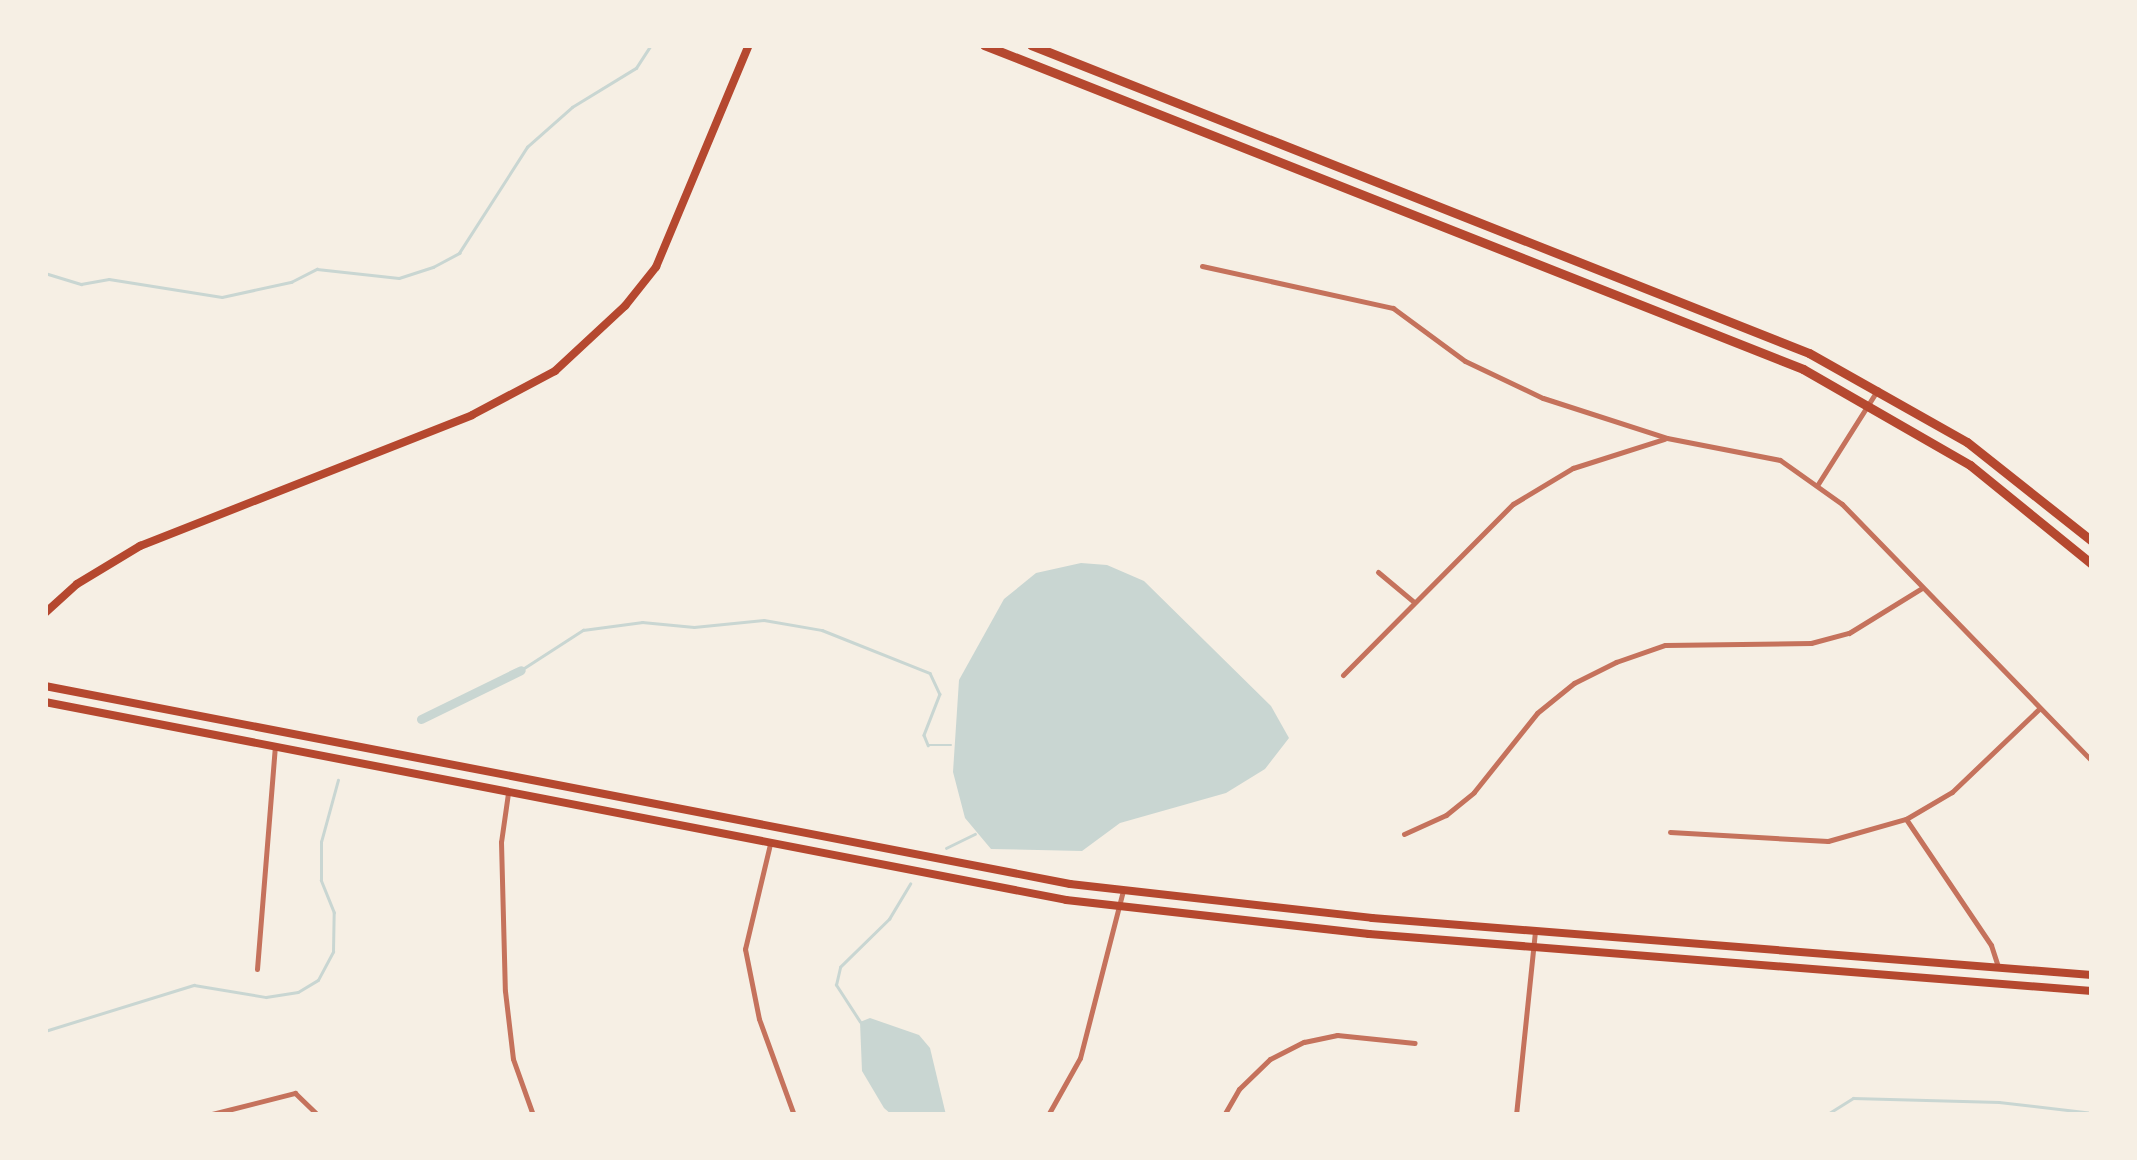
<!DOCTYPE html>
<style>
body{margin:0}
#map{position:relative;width:2137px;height:1160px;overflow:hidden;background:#f6efe4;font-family:Arial,sans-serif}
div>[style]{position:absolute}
.water>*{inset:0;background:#c9d6d2}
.stream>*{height:2.5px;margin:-1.25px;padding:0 1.25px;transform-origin:1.25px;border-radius:1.25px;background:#c9d6d2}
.canal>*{height:9px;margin:-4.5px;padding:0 4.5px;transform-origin:4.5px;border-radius:4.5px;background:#c9d6d2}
.minor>*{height:5px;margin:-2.5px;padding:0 2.5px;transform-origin:2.5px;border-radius:2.5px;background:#c5725c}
.secondary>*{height:8px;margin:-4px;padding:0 4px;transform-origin:4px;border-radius:4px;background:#b5482f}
.trunk>*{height:9px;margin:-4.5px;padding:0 4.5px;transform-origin:4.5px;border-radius:4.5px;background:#b5482f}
span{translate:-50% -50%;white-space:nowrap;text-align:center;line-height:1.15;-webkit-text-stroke:9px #f6efe4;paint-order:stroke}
.frame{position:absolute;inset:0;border:48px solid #f6efe4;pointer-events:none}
</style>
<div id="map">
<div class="water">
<div style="clip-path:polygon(1081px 563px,1107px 565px,1144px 581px,1271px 706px,1289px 738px,1265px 769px,1226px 793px,1120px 823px,1082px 851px,991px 849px,965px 818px,953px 772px,959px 680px,1004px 599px,1036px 573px)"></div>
<div style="clip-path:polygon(870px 1018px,919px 1035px,930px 1048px,946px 1115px,892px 1115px,884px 1108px,862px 1071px,860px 1022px)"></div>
</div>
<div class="stream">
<div style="left:45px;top:273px;width:38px;rotate:17deg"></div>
<div style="left:81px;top:284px;width:28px;rotate:-10deg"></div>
<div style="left:109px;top:279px;width:114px;rotate:9.1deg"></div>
<div style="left:222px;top:297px;width:71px;rotate:-12.3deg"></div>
<div style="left:291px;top:282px;width:29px;rotate:-27deg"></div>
<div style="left:317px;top:269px;width:82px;rotate:6.3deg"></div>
<div style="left:399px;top:278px;width:36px;rotate:-18deg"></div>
<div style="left:433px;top:267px;width:30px;rotate:-28deg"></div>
<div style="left:459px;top:253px;width:126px;rotate:-57.3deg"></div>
<div style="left:527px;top:147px;width:60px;rotate:-41.6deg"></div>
<div style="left:572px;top:107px;width:75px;rotate:-31.4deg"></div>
<div style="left:636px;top:68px;width:27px;rotate:-57deg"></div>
<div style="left:521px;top:670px;width:74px;rotate:-32.8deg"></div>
<div style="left:583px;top:630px;width:60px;rotate:-7.7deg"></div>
<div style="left:642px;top:622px;width:52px;rotate:5.5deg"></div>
<div style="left:694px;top:627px;width:70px;rotate:-5.7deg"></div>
<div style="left:764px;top:620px;width:59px;rotate:9.8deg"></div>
<div style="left:822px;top:630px;width:116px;rotate:21.7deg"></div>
<div style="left:930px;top:673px;width:23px;rotate:65deg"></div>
<div style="left:940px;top:694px;width:44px;rotate:111.3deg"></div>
<div style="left:924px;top:735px;width:11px;rotate:68deg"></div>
<div style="left:928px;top:745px;width:23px"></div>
<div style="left:946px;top:848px;width:32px;rotate:-26deg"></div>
<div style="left:860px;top:1022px;width:44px;rotate:-123deg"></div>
<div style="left:836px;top:985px;width:18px;rotate:-77deg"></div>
<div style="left:840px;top:967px;width:69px;rotate:-44.4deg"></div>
<div style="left:889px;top:919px;width:41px;rotate:-59deg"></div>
<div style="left:45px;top:1031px;width:156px;rotate:-17.2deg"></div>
<div style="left:194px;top:985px;width:73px;rotate:9.5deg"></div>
<div style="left:266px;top:997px;width:32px;rotate:-9deg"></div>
<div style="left:298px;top:992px;width:23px;rotate:-31deg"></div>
<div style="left:318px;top:980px;width:32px;rotate:-62deg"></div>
<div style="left:333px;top:952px;width:39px;rotate:-89deg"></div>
<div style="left:334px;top:913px;width:35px;rotate:-112deg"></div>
<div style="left:321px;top:880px;width:38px;rotate:-90deg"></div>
<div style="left:321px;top:842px;width:64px;rotate:-74.7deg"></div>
<div style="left:1826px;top:1115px;width:32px;rotate:-32deg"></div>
<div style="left:1853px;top:1098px;width:146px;rotate:1.6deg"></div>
<div style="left:1999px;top:1102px;width:94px;rotate:6.7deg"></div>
</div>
<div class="canal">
<div style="left:421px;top:719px;width:111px;rotate:-26.1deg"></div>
</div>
<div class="minor">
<div style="left:1202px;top:266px;width:196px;rotate:12.4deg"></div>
<div style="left:1393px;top:308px;width:89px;rotate:36.4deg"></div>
<div style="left:1465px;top:361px;width:86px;rotate:25.4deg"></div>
<div style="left:1543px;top:398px;width:130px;rotate:17.9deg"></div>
<div style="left:1667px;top:438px;width:115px;rotate:11deg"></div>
<div style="left:1780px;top:460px;width:76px;rotate:35.4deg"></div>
<div style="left:1842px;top:504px;width:359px;rotate:45.8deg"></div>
<div style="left:1818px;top:484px;width:112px;rotate:-57.7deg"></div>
<div style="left:1378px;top:572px;width:47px;rotate:39.8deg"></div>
<div style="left:1343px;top:675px;width:241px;rotate:-45.2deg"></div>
<div style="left:1513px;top:504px;width:70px;rotate:-31deg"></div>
<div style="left:1573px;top:468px;width:96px;rotate:-17.7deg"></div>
<div style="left:508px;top:793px;width:49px;rotate:98.1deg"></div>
<div style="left:501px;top:842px;width:149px;rotate:88.5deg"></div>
<div style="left:505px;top:991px;width:68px;rotate:83.3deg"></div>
<div style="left:513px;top:1059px;width:59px;rotate:70.3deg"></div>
<div style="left:1906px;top:819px;width:152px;rotate:56deg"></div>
<div style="left:1991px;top:945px;width:23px;rotate:72deg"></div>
<div style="left:1670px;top:832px;width:158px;rotate:3.3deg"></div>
<div style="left:1828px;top:841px;width:81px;rotate:-15.8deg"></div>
<div style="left:1906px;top:819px;width:53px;rotate:-30.4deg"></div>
<div style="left:1952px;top:792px;width:120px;rotate:-43.7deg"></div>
<div style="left:1404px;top:834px;width:46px;rotate:-24.3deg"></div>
<div style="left:1446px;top:815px;width:36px;rotate:-39deg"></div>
<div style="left:1474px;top:792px;width:101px;rotate:-51.4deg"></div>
<div style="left:1537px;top:713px;width:48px;rotate:-39deg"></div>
<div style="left:1574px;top:683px;width:47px;rotate:-26.6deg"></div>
<div style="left:1616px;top:662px;width:52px;rotate:-19.1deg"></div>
<div style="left:1665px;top:645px;width:146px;rotate:-0.8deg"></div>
<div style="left:1811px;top:643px;width:39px;rotate:-15deg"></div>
<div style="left:1849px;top:633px;width:86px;rotate:-31.7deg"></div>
<div style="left:770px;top:844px;width:108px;rotate:103.4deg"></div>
<div style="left:745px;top:949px;width:71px;rotate:78.7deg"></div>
<div style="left:759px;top:1019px;width:102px;rotate:70deg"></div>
<div style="left:257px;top:969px;width:223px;rotate:-85.4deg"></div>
<div style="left:208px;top:1115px;width:90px;rotate:-14.2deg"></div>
<div style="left:295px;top:1093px;width:32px;rotate:44deg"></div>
<div style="left:1048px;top:1115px;width:65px;rotate:-60.7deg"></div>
<div style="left:1080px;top:1058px;width:173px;rotate:-75.6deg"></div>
<div style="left:1224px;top:1115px;width:30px;rotate:-60deg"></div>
<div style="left:1239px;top:1089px;width:43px;rotate:-44.1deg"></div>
<div style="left:1270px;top:1059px;width:38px;rotate:-27deg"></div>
<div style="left:1304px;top:1042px;width:34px;rotate:-12deg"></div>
<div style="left:1337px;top:1035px;width:78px;rotate:5.9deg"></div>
<div style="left:1516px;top:1115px;width:185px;rotate:-84.1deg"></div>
</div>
<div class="secondary">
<div style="left:45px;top:613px;width:43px;rotate:-42.2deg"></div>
<div style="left:77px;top:584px;width:74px;rotate:-31.1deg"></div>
<div style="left:140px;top:546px;width:357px;rotate:-21.5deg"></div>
<div style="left:472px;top:415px;width:94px;rotate:-27.9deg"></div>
<div style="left:555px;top:371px;width:96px;rotate:-42.9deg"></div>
<div style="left:625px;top:306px;width:50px;rotate:-51.5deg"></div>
<div style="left:656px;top:267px;width:241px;rotate:-67.3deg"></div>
<div style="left:45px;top:686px;width:1044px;rotate:10.93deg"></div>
<div style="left:1070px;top:884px;width:304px;rotate:6.4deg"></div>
<div style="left:1372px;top:918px;width:722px;rotate:4.53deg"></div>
<div style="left:45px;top:702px;width:1040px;rotate:10.97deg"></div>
<div style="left:1066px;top:900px;width:305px;rotate:6.4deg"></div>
<div style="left:1369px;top:934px;width:725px;rotate:4.51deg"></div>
</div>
<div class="trunk">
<div style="left:984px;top:45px;width:881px;rotate:21.58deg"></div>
<div style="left:1803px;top:369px;width:193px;rotate:29.9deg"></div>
<div style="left:1970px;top:465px;width:157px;rotate:39.1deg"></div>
<div style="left:1031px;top:45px;width:837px;rotate:21.6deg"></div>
<div style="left:1809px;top:353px;width:181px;rotate:29.4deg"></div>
<div style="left:1967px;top:442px;width:159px;rotate:38.4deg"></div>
</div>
<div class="frame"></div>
</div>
